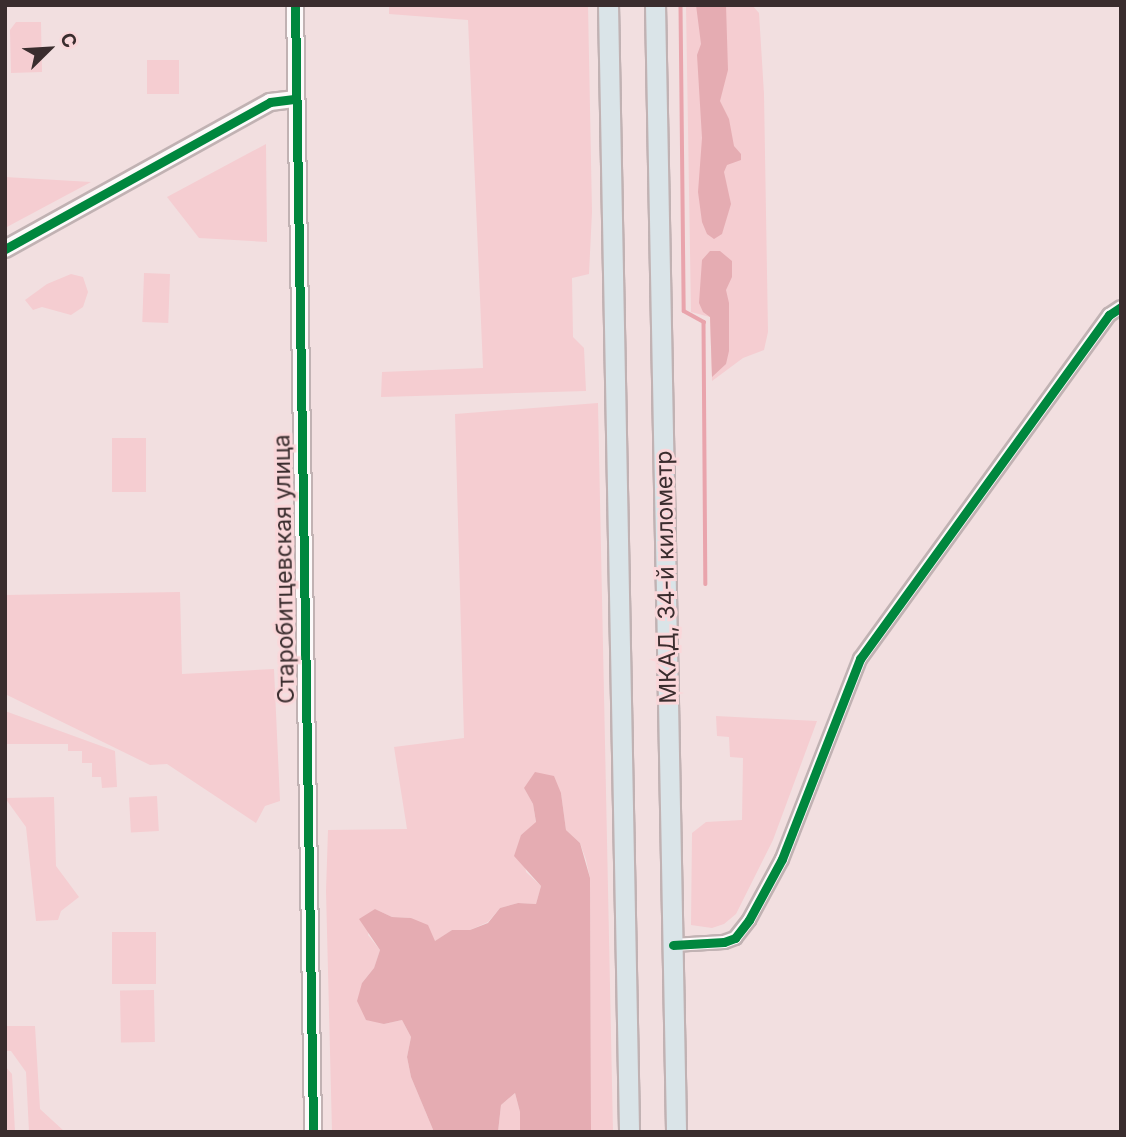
<!DOCTYPE html>
<meta charset="utf-8">
<style>
body{margin:0}
#map{position:relative;width:1126px;height:1137px;overflow:hidden;background:#f2dfe0;font-family:Inter,sans-serif}
div>[style]{position:absolute}
.green>*{inset:0;background:#f5cdd1;transform-origin:0 0}
.forest>*{inset:0;background:#e5acb2}
.stream>*{height:3.5px;margin:-1.75px;padding:0 1.75px;transform-origin:1.75px;border-radius:1.75px;background:#e9a4ac}
.roads{filter:drop-shadow(2px 0 #c1b2b3) drop-shadow(-2px 0 #c1b2b3) drop-shadow(0 2px #c1b2b3) drop-shadow(0 -2px #c1b2b3)}
.minor>*{height:12px;margin:-6px;padding:0 6px;transform-origin:6px;border-radius:6px;background:#fdfafa}
.tertiary>*{height:16px;margin:-8px;padding:0 8px;transform-origin:8px;border-radius:8px;background:#fdfafa}
.trunk>*{height:19px;margin:-9.5px;padding:0 9.5px;transform-origin:9.5px;border-radius:9.5px;background:#dae4e8}
.cycleway>*{height:9px;margin:-4.5px;padding:0 4.5px;transform-origin:4.5px;border-radius:4.5px;background:#00873e}
span{translate:-50% -50%;white-space:nowrap;text-align:center;line-height:1.15;-webkit-text-stroke:6px #fad7da;paint-order:stroke}
.street-label{font-size:23px;color:#3a2d2e}
.frame{position:absolute;inset:0;border:7px solid #3a2d2e;pointer-events:none}
.north{position:absolute;left:14px;top:14px;width:70px;height:70px;-webkit-text-stroke:5px #fad7da;paint-order:stroke;rotate:66deg;font-size:19px;font-weight:700;line-height:28px;text-align:center;color:#3a2d2e}
.north::after{content:'';display:block;margin:auto;width:24px;height:32px;background:#3a2d2e;clip-path:polygon(50% 0,100% 100%,50% 72%,0 100%)}
</style>
<div id="map">
<div class="green">
<div style="clip-path:polygon(389px 5px,588px 5px,592px 212px,589px 274px,572px 278px,573px 337px,584px 348px,586px 391px,381px 397px,382px 372px,483px 368px,468px 20px,389px 14px)"></div>
<div style="clip-path:polygon(686px 5px,752px 5px,759px 13px,764px 94px,768px 332px,764px 350px,743px 358px,712px 381px,710px 317px,691px 312px)"></div>
<div style="clip-path:polygon(16px 22px,41px 22px,42px 72px,11px 73px,10px 30px)"></div>
<div style="left:179px;top:60px;width:34px;height:32px;rotate:90deg"></div>
<div style="clip-path:polygon(266px 144px,267px 242px,199px 238px,167px 197px)"></div>
<div style="clip-path:polygon(5px 177px,91px 182px,5px 228px)"></div>
<div style="left:144px;top:273px;width:26px;height:49px;rotate:2deg"></div>
<div style="clip-path:polygon(71px 274px,83px 277px,88px 292px,83px 307px,71px 315px,42px 307px,33px 310px,25px 300px,47px 284px)"></div>
<div style="clip-path:polygon(598px 403px,613px 1132px,591px 1132px,590px 878px,586px 860px,580px 843px,566px 830px,561px 793px,524px 788px,533px 804px,536px 823px,521px 835px,526px 872px,541px 886px,536px 904px,518px 903px,500px 908px,488px 922px,470px 930px,452px 930px,434px 942px,411px 918px,392px 917px,375px 909px,368px 935px,380px 950px,374px 968px,362px 983px,384px 1024px,402px 1020px,411px 1037px,407px 1057px,411px 1077px,434px 1132px,332px 1132px,326px 891px,328px 830px,407px 829px,394px 747px,464px 738px,455px 414px)"></div>
<div style="left:146px;top:438px;width:54px;height:34px;rotate:90deg"></div>
<div style="clip-path:polygon(180px 592px,182px 674px,274px 669px,280px 801px,265px 806px,256px 823px,167px 764px,150px 765px,5px 694px,5px 595px)"></div>
<div style="clip-path:polygon(5px 711px,115px 751px,117px 787px,102px 788px,101px 777px,92px 777px,92px 763px,82px 763px,82px 751px,68px 751px,68px 744px,5px 744px)"></div>
<div style="clip-path:polygon(716px 716px,817px 721px,773px 840px,736px 914px,724px 924px,712px 928px,691px 925px,692px 833px,706px 822px,742px 820px,743px 758px,730px 757px,729px 737px,717px 736px)"></div>
<div style="left:157px;top:796px;width:35px;height:28px;rotate:87deg"></div>
<div style="clip-path:polygon(54px 797px,56px 866px,79px 897px,61px 911px,58px 920px,36px 921px,26px 827px,5px 798px)"></div>
<div style="left:112px;top:932px;width:44px;height:52px"></div>
<div style="left:154px;top:990px;width:52px;height:34px;rotate:89deg"></div>
<div style="clip-path:polygon(5px 1026px,35px 1026px,40px 1109px,65px 1132px,29px 1132px,26px 1072px,11px 1051px,5px 1051px)"></div>
<div style="clip-path:polygon(5px 1066px,12px 1074px,15px 1132px,5px 1132px)"></div>
<div style="clip-path:polygon(515px 1093px,520px 1112px,520px 1132px,498px 1132px,501px 1105px)"></div>
</div>
<div class="forest">
<div style="clip-path:polygon(696px 5px,726px 5px,728px 70px,720px 101px,729px 119px,734px 146px,741px 154px,741px 160px,727px 165px,724px 172px,731px 204px,722px 234px,714px 239px,707px 234px,702px 222px,698px 192px,702px 138px,697px 55px,701px 44px)"></div>
<div style="clip-path:polygon(710px 251px,720px 251px,732px 261px,732px 277px,726px 290px,729px 303px,729px 351px,726px 364px,712px 377px,710px 317px,703px 312px,699px 303px,702px 260px)"></div>
<div style="clip-path:polygon(535px 772px,554px 776px,561px 793px,566px 830px,580px 843px,590px 878px,591px 1132px,520px 1132px,520px 1112px,515px 1093px,501px 1105px,498px 1132px,434px 1132px,411px 1077px,407px 1057px,411px 1037px,402px 1020px,384px 1024px,366px 1020px,357px 1001px,362px 983px,374px 968px,380px 950px,359px 919px,375px 909px,392px 917px,411px 918px,428px 925px,435px 941px,452px 930px,470px 930px,488px 923px,500px 908px,518px 903px,536px 904px,541px 886px,514px 856px,521px 835px,536px 822px,533px 804px,524px 788px)"></div>
</div>
<div class="stream">
<div style="left:681px;top:6px;width:305px;rotate:89.4deg"></div>
<div style="left:684px;top:311px;width:23px;rotate:29deg"></div>
<div style="left:704px;top:322px;width:262px;rotate:89.6deg"></div>
</div>
<div class="roads">
<div class="minor">
<div style="left:673px;top:945px;width:51px;rotate:-3.4deg"></div>
<div style="left:724px;top:942px;width:12px;rotate:-20deg"></div>
<div style="left:735px;top:938px;width:23px;rotate:-52deg"></div>
<div style="left:749px;top:920px;width:69px;rotate:-61.6deg"></div>
<div style="left:782px;top:859px;width:215px;rotate:-68.7deg"></div>
<div style="left:860px;top:659px;width:425px;rotate:-54.1deg"></div>
<div style="left:1109px;top:315px;width:14px;rotate:-34deg"></div>
</div>
<div class="tertiary">
<div style="left:295px;top:5px;width:1127px;rotate:89.08deg"></div>
<div style="left:5px;top:249px;width:303px;rotate:-29deg"></div>
<div style="left:270px;top:102px;width:26px;rotate:-7deg"></div>
</div>
<div class="trunk">
<div style="left:608px;top:5px;width:1127px;rotate:88.93deg"></div>
<div style="left:655px;top:5px;width:1127px;rotate:88.93deg"></div>
</div>
</div>
<div class="cycleway">
<div style="left:295px;top:5px;width:1127px;rotate:89.08deg"></div>
<div style="left:5px;top:249px;width:303px;rotate:-29deg"></div>
<div style="left:270px;top:102px;width:26px;rotate:-7deg"></div>
<div style="left:673px;top:945px;width:51px;rotate:-3.4deg"></div>
<div style="left:724px;top:942px;width:12px;rotate:-20deg"></div>
<div style="left:735px;top:938px;width:23px;rotate:-52deg"></div>
<div style="left:749px;top:920px;width:69px;rotate:-61.6deg"></div>
<div style="left:782px;top:859px;width:215px;rotate:-68.7deg"></div>
<div style="left:860px;top:659px;width:425px;rotate:-54.1deg"></div>
<div style="left:1109px;top:315px;width:14px;rotate:-34deg"></div>
</div>
<div class="street-label">
<span style="left:284px;top:569px;rotate:-91deg">Старобитцевская улица</span>
<span style="left:666px;top:577px;rotate:-91deg">МКАД, 34-й километр</span>
</div>
<div class="frame"></div>
<div class="north">С</div>
</div>
